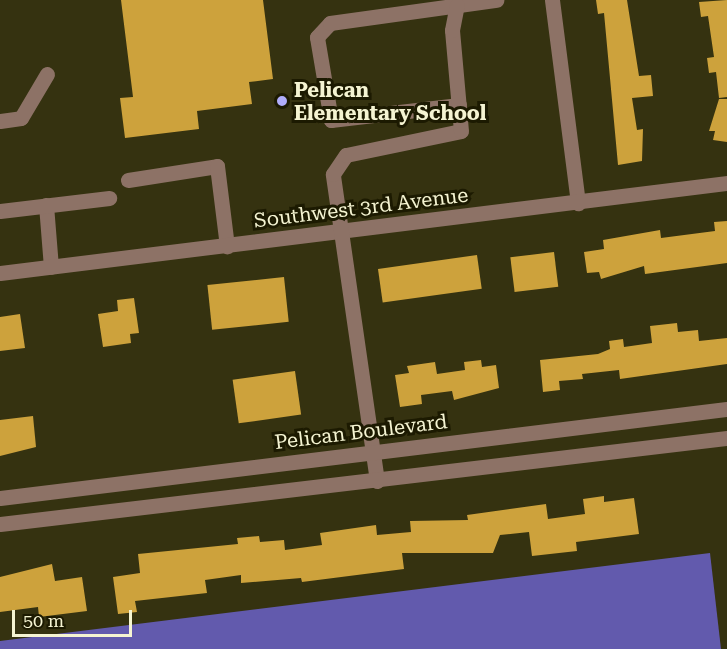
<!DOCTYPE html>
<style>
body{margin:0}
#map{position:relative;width:727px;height:649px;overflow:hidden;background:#353210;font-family:"Roboto Serif",serif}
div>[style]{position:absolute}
.water>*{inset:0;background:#625aad}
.building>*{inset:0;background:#cda23c;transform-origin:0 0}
.minor>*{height:15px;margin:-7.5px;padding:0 7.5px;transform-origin:7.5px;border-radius:7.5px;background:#8d7266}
.dots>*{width:16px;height:16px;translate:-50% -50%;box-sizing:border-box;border:3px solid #1c1a01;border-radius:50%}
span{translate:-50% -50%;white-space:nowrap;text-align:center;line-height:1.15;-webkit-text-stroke:6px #1c1a01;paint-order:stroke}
.poi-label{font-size:20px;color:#f5f4d2;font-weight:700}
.left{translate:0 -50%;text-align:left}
.street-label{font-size:20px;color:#f5f4d2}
.scale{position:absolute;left:12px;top:610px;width:120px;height:27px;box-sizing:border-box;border:3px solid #f5f4d2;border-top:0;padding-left:8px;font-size:18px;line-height:21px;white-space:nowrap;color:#f5f4d2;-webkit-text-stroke:4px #1c1a01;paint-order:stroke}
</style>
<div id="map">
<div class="water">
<div style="clip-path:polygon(710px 553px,721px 649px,0 649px,0 641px)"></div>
</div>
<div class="building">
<div style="clip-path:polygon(121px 0,263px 0,273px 79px,249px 82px,252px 104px,197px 111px,199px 129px,125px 138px,120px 98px,133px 97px)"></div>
<div style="clip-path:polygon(596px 0,627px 0,639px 76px,651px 75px,653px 96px,632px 98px,637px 130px,643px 129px,642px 161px,618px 165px,604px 13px,598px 14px)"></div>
<div style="clip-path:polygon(727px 0,727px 97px,719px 98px,716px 72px,709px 73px,707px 58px,714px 57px,708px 16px,701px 17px,699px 2px)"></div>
<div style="clip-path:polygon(719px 99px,727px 99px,727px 142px,713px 140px,715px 131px,709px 131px)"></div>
<div style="clip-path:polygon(727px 221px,727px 263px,645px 274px,644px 266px,601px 279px,599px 272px,587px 273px,584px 252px,604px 249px,603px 240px,660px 230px,661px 238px,715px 231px,714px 222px)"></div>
<div style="left:554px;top:252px;width:35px;height:44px;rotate:83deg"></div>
<div style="left:477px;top:255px;width:34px;height:100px;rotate:82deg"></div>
<div style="left:284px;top:277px;width:45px;height:77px;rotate:84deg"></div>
<div style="clip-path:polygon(134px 298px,139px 333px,130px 334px,131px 343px,103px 347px,98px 314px,118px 311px,117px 300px)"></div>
<div style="clip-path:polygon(20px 314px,25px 348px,0 351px,0 317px)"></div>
<div style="clip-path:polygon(677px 323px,678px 332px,698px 330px,699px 341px,727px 338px,727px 364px,620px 379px,619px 370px,582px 374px,583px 379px,559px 381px,560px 390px,543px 392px,540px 360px,598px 354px,610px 349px,609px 341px,623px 339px,624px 347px,652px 343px,650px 326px)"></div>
<div style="clip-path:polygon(481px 360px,482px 367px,496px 365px,499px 388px,454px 400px,452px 391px,421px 395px,422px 404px,400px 407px,395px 375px,409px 373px,407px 366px,435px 362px,437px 374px,465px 370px,464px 362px)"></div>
<div style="left:295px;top:371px;width:44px;height:63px;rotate:82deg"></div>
<div style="clip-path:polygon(33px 416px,36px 447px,0 456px,0 420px)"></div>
<div style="clip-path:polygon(604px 496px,604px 502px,634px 498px,639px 534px,576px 542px,577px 551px,532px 556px,529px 532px,500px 535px,493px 553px,402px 553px,404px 569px,302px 582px,301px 578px,241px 583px,241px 575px,205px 580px,207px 593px,135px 601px,137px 612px,118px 614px,113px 577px,140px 573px,138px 554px,238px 544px,237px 538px,259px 536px,260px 542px,284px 540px,285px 550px,322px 545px,320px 533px,376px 525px,377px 535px,411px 532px,410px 521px,468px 520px,467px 515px,546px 504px,548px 519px,585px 514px,583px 499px)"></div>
<div style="clip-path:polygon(52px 564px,55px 581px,82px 577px,87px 611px,39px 617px,38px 607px,0 612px,0 577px)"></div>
</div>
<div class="minor">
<div style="left:552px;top:0;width:205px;rotate:82.7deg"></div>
<div style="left:459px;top:105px;width:129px;rotate:173.3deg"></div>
<div style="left:331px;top:120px;width:84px;rotate:-99.6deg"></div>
<div style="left:317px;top:37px;width:19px;rotate:-47deg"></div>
<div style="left:330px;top:23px;width:168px;rotate:-7.9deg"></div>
<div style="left:0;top:121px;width:21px;rotate:-8deg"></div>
<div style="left:21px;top:118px;width:51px;rotate:-59.4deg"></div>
<div style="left:128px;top:180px;width:90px;rotate:-8.9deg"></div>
<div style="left:217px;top:166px;width:81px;rotate:82.9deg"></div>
<div style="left:46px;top:205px;width:62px;rotate:85.4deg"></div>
<div style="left:0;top:211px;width:110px;rotate:-6.8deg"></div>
<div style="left:0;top:273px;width:733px;rotate:-7.06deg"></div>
<div style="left:377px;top:481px;width:310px;rotate:-98.2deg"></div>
<div style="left:333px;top:174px;width:23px;rotate:-56deg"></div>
<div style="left:346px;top:155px;width:117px;rotate:-11.8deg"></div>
<div style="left:461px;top:131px;width:101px;rotate:-95.1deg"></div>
<div style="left:452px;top:30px;width:25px;rotate:-79deg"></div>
<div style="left:0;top:498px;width:732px;rotate:-6.98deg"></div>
<div style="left:0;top:524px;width:732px;rotate:-6.75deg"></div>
</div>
<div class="dots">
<div style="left:282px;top:101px;background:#b0adfa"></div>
</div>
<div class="poi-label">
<span class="left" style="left:294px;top:102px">Pelican<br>Elementary School</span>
</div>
<div class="street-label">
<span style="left:361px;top:208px;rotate:-7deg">Southwest 3rd Avenue</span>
<span style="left:361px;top:432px;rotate:-7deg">Pelican Boulevard</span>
</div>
<div class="scale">50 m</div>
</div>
